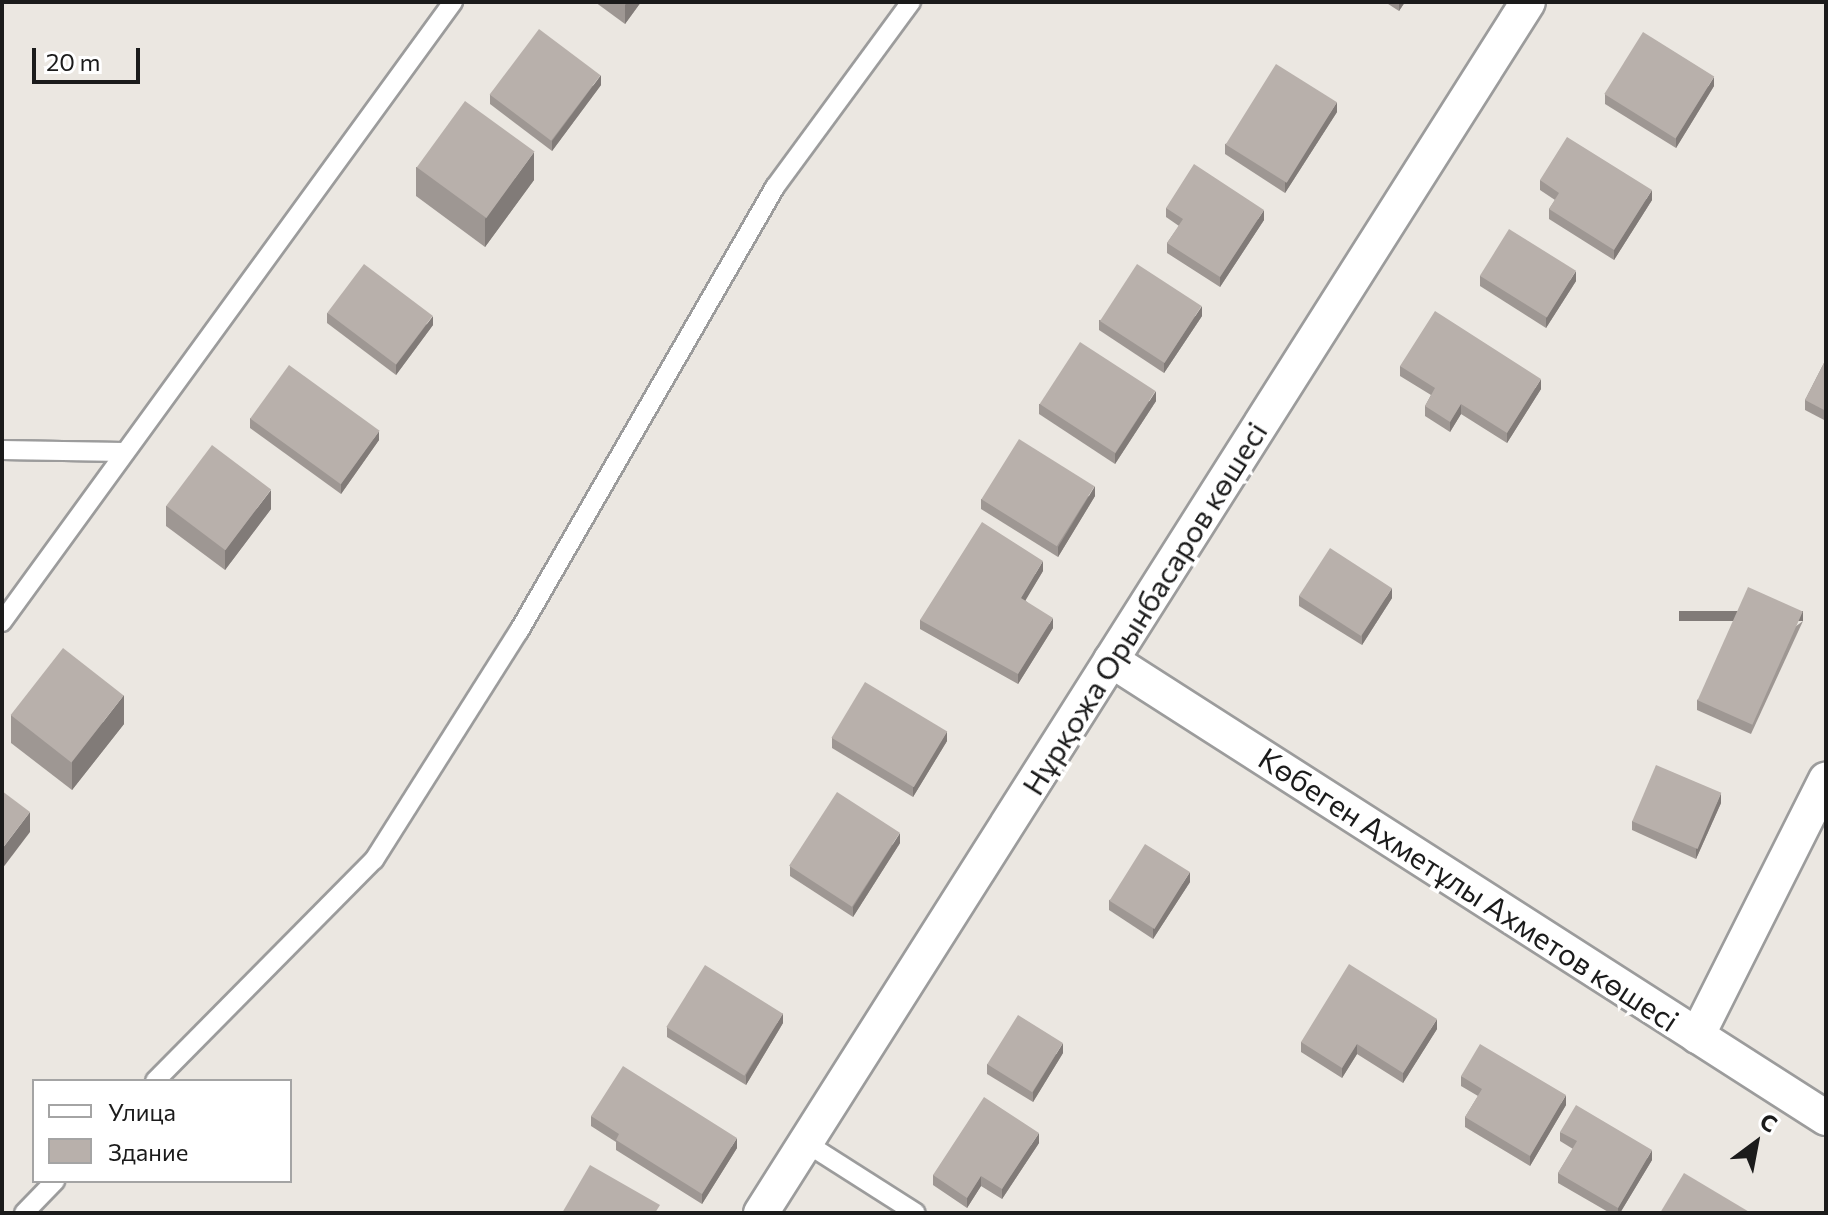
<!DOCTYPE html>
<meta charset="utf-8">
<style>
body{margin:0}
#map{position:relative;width:1828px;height:1215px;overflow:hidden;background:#ebe7e1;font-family:Commissioner,sans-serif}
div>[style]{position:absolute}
.roads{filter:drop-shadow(2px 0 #9c9c9c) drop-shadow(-2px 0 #9c9c9c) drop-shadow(0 2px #9c9c9c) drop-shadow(0 -2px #9c9c9c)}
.lane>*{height:18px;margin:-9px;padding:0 9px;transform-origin:9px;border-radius:9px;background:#fff}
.street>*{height:34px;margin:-17px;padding:0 17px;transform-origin:17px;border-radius:17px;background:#fff}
.wall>*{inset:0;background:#9e9793}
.shaded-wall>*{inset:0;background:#817b78;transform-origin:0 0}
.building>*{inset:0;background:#b8b0ab;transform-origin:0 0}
span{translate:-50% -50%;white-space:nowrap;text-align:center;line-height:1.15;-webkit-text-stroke:8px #fff;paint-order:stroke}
.street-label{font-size:30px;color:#1b1b1b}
.frame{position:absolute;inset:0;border:4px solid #1b1b1b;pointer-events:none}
.legend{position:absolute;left:32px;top:1079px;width:260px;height:104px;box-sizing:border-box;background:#fff;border:2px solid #a4a4a4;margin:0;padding:10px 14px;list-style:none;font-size:24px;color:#1b1b1b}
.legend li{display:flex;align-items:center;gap:16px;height:40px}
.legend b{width:40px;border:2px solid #a4a4a4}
.north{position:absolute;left:1716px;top:1103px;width:80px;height:80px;-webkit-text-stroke:6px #fff;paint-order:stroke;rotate:32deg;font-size:22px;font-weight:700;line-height:32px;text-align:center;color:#1b1b1b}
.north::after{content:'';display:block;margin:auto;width:28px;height:36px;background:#1b1b1b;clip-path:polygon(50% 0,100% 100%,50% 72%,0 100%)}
.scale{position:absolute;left:32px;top:48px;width:108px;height:36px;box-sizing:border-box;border:4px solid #1b1b1b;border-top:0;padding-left:10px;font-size:24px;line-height:28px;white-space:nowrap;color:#1b1b1b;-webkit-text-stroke:6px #fff;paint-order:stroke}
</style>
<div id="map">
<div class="roads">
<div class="lane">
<div style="left:2px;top:450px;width:122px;rotate:0.9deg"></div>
<div style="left:2px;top:622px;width:767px;rotate:-53.97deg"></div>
<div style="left:155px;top:1081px;width:311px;rotate:-45.3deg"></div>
<div style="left:374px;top:860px;width:271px;rotate:-57.7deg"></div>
<div style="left:519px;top:631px;width:513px;rotate:-60.03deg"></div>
<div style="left:775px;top:187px;width:230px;rotate:-53.7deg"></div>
<div style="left:806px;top:1143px;width:130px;rotate:32.5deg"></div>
<div style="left:24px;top:1213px;width:45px;rotate:-45.9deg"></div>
</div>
<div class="street">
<div style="left:1111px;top:660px;width:849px;rotate:32.64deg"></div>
<div style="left:1697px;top:1036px;width:287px;rotate:-63.3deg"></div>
<div style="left:761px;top:1213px;width:1433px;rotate:-57.65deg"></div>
</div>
</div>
<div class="wall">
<div style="clip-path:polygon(595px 2px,641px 2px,625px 24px)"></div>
<div style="clip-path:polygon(1385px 2px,1405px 2px,1399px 11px)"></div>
<div style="clip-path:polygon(601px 85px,552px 151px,490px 104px,490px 95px)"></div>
<div style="clip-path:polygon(1714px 86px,1676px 148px,1605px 104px,1605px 94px)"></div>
<div style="clip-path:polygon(1337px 112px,1285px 193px,1225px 154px,1225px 144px)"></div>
<div style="clip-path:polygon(416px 167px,534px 180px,485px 247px,416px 196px)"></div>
<div style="clip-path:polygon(1540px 180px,1652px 200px,1614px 260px,1549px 219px,1549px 209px,1555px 200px,1540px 190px)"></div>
<div style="clip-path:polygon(1166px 208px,1264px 220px,1220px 287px,1167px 253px,1167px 243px,1179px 226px,1166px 217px)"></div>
<div style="clip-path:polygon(1480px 276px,1576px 281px,1546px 328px,1480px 286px)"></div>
<div style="clip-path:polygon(327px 313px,433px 325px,396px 375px,327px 323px)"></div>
<div style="clip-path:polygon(1202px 316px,1164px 373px,1099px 330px,1099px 320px)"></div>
<div style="clip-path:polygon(1826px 359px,1826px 421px,1805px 410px,1805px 400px)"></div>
<div style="clip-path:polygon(1400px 366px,1541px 389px,1507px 443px,1461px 414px,1450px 432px,1425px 416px,1425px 406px,1431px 395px,1400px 376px)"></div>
<div style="clip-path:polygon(1156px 401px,1115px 464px,1039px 414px,1039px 404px)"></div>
<div style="clip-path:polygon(250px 418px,379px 440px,341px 494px,250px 428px)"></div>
<div style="clip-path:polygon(1095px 496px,1058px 557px,981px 509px,981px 499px)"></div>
<div style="clip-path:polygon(166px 506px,271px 509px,225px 570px,166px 526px)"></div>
<div style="clip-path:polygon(1043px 571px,1025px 600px,1053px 628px,1018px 684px,920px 629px,920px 620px)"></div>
<div style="clip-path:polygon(1299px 596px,1392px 598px,1362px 645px,1299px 606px)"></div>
<div style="clip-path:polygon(1803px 621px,1751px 734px,1697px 710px,1697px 700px)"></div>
<div style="clip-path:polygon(11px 715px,124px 724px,72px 790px,11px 743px)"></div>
<div style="clip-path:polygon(832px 738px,947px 741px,913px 797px,832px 748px)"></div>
<div style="clip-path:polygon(1721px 803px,1696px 859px,1632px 830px,1632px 821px)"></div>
<div style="clip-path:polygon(900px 843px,853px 917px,790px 876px,790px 866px)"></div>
<div style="clip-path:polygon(1190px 882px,1153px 939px,1109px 910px,1109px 900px)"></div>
<div style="clip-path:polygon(783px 1023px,746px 1085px,667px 1037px,667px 1027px)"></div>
<div style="clip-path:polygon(1437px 1029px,1403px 1083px,1357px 1054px,1342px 1078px,1301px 1052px,1301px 1042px)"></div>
<div style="clip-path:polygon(1063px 1053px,1033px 1102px,987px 1074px,987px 1064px)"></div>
<div style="clip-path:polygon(1461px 1076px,1566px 1105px,1530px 1166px,1465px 1127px,1465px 1117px,1478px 1096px,1461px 1086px)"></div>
<div style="clip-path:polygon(591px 1116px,737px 1148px,702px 1204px,616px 1150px,616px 1142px,591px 1126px)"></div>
<div style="clip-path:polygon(1560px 1132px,1652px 1160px,1620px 1213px,1610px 1213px,1558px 1183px,1558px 1173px,1573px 1149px,1560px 1141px)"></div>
<div style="clip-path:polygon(1039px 1143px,1002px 1199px,981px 1186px,967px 1208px,933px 1185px,933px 1175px)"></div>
</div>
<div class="shaded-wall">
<div style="clip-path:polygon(627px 2px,641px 2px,625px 24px,625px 5px)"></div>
<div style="clip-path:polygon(1399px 2px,1405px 2px,1399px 11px)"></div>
<div style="clip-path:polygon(601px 75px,601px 85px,552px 151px,552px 141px)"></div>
<div style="clip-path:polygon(1714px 77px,1714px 86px,1676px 148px,1676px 138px)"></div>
<div style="clip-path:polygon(1337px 102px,1337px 112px,1285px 193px,1285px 183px)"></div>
<div style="clip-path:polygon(534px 152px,534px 180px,485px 247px,485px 219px)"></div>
<div style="clip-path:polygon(1652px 190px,1652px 200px,1614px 260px,1614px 250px)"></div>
<div style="clip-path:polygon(1264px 210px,1264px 220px,1220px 287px,1220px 277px)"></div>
<div style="clip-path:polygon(1576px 271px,1576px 281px,1546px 328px,1546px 318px)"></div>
<div style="clip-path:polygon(1202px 306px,1202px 316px,1164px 373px,1164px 363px)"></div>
<div style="clip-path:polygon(433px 316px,433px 325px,396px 375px,396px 365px)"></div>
<div style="clip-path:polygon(1541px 379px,1541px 389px,1507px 443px,1507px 433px)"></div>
<div style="clip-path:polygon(1156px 391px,1156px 401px,1115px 464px,1115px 454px)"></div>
<div style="clip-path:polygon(1461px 404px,1461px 414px,1450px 432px,1450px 422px)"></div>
<div style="clip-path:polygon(379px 431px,379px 440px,341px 494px,341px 484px)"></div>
<div style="clip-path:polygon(1095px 486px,1095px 496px,1058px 557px,1058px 547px)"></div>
<div style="clip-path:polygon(271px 490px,271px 509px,225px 570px,225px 550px)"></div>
<div style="clip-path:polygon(1043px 561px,1043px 571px,1021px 608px,1021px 598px)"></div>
<div style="clip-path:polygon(1392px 588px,1392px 598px,1362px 645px,1362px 635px)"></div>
<div style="left:1803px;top:611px;width:10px;height:124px;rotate:90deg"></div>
<div style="clip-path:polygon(1053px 618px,1053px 628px,1018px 684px,1018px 674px)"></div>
<div style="clip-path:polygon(124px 695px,124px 724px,72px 790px,72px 762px)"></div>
<div style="clip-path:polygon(947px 731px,947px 741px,913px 797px,913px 787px)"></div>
<div style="clip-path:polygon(1721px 793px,1721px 803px,1696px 859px,1696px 849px)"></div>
<div style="clip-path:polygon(30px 812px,30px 832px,2px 869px,2px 849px)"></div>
<div style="clip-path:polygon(900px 833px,900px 843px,853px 917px,853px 907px)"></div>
<div style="clip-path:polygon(1190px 872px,1190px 882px,1153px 939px,1153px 929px)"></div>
<div style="clip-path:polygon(783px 1013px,783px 1023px,746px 1085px,746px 1075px)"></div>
<div style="clip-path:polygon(1437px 1019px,1437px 1029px,1403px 1083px,1403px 1073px)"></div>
<div style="clip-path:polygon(1063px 1043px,1063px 1053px,1033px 1102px,1033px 1092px)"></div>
<div style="clip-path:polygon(1357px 1044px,1357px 1054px,1342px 1078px,1342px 1068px)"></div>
<div style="clip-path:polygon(1566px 1095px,1566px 1105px,1530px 1166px,1530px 1156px)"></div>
<div style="clip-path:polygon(1039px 1133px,1039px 1143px,1002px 1199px,1002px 1189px)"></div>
<div style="clip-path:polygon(737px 1138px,737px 1148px,702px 1204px,702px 1194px)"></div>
<div style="clip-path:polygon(1652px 1150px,1652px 1160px,1620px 1213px,1618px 1213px,1618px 1208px)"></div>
<div style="clip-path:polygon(981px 1176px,981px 1186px,967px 1208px,967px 1198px)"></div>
</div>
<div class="building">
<div style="left:539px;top:29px;width:77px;height:82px;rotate:37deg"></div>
<div style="left:1643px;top:32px;width:84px;height:73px;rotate:32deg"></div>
<div style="left:1276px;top:64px;width:72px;height:95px;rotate:32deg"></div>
<div style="left:465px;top:101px;width:86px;height:82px;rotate:36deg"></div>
<div style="clip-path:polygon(1567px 137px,1652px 190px,1614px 250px,1549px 209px,1559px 193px,1540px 180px)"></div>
<div style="clip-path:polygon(1194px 164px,1264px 210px,1220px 277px,1167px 243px,1183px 219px,1166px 208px)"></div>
<div style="left:1509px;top:229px;width:79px;height:55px;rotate:32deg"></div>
<div style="left:364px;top:264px;width:86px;height:61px;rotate:37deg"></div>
<div style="left:1137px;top:264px;width:77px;height:68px;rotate:33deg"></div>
<div style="clip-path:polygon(1435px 311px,1541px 379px,1507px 433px,1461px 404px,1450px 422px,1425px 406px,1435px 388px,1400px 366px)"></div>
<div style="left:1080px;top:342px;width:90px;height:74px;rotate:33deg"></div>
<div style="clip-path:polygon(1826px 359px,1826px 411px,1805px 400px)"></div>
<div style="left:289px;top:365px;width:112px;height:66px;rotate:36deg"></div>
<div style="left:1019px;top:439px;width:89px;height:71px;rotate:32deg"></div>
<div style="left:212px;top:445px;width:74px;height:76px;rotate:37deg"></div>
<div style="clip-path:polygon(982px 522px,1043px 561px,1021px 598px,1053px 618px,1018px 674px,920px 620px)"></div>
<div style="left:1330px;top:548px;width:74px;height:57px;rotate:33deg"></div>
<div style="left:1748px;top:587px;width:60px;height:124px;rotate:24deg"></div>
<div style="left:63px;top:648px;width:77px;height:85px;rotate:38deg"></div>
<div style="left:865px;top:682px;width:96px;height:65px;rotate:31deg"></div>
<div style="left:1656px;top:765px;width:71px;height:61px;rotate:23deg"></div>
<div style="clip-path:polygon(2px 791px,30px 812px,2px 849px)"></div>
<div style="left:837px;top:792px;width:75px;height:88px;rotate:33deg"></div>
<div style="left:1145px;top:844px;width:53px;height:67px;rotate:32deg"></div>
<div style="clip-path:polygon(1349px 964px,1437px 1019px,1403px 1073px,1357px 1044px,1342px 1068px,1301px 1042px)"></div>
<div style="left:705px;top:965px;width:92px;height:73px;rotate:32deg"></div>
<div style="left:1018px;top:1015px;width:53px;height:58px;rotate:32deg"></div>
<div style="clip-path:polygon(1480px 1044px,1566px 1095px,1530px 1156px,1465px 1117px,1482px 1089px,1461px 1076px)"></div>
<div style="clip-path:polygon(623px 1066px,737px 1138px,702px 1194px,616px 1140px,619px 1134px,591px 1116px)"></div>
<div style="clip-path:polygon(984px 1097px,1039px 1133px,1002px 1189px,981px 1176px,967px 1198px,933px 1175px)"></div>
<div style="clip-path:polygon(1576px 1105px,1652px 1150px,1618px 1208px,1558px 1173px,1577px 1141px,1560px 1132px)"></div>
<div style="clip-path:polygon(590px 1165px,660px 1205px,655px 1213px,562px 1213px)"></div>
<div style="clip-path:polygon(1684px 1173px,1751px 1213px,1660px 1213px)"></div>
</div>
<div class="street-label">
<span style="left:1144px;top:608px;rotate:-58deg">Нұрқожа Орынбасаров көшесі</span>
<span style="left:1469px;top:889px;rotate:33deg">Көбеген Ахметұлы Ахметов көшесі</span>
</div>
<div class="frame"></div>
<ul class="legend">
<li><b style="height:10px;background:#fff"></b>Улица</li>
<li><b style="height:22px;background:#b8b0ab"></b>Здание</li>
</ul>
<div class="north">С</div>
<div class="scale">20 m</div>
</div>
